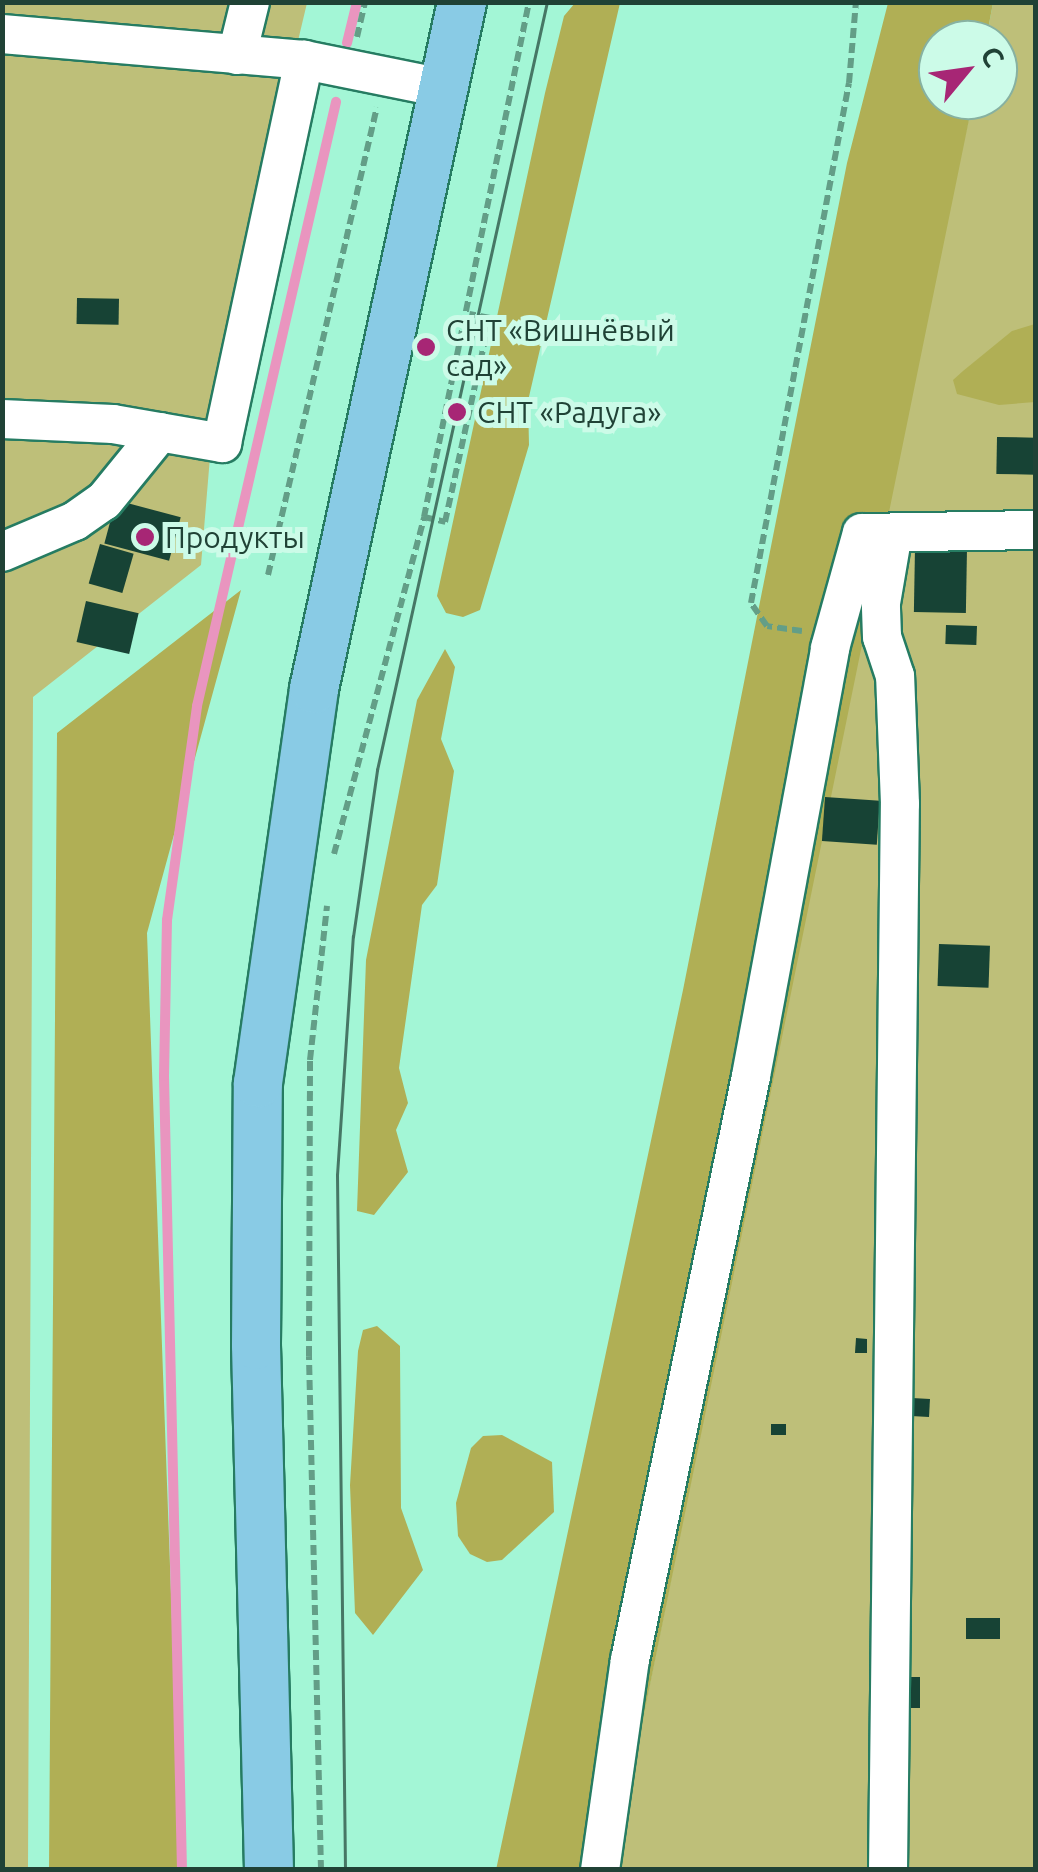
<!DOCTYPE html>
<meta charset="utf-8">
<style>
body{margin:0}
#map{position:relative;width:1038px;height:1872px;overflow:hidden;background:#a3f6d6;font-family:Ubuntu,sans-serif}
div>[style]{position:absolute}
.green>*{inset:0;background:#bebf79}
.forest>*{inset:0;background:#b0af55}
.stream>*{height:10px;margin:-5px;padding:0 5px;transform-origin:5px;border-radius:5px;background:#e995bf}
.building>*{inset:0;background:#174335;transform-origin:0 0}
.path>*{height:6px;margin-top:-3px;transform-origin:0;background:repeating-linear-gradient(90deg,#639e87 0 10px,transparent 0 15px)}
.roads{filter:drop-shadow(2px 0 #267c62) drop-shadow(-2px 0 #267c62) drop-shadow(0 2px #267c62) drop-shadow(0 -2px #267c62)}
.minor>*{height:38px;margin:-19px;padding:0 19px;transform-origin:19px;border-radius:19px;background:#fff}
.major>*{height:48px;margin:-24px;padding:0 24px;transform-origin:24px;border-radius:24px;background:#89cbe5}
.tram>*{height:2.5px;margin:-1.25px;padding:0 1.25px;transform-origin:1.25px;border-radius:1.25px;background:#467765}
.dots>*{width:28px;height:28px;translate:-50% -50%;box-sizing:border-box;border:5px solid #ccfbe8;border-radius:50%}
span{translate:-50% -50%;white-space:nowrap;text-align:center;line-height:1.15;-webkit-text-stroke:10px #ccfbe8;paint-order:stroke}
.poi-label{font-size:30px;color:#204236}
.left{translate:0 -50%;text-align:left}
.frame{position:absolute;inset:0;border:5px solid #204236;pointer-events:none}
.north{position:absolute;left:918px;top:20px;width:100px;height:100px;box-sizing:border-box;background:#ccfbe8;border:2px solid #87b1a1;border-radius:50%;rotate:61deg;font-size:28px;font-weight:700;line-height:40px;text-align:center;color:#204236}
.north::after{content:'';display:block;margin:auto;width:35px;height:45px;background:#a72675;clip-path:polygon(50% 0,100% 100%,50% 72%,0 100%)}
</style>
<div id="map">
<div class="green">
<div style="clip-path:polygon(3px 3px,307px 3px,216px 385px,201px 565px,33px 697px,28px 1869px,3px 1870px)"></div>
<div style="clip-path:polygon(993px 3px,1035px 3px,1035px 1869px,618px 1870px,618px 1842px,941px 244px,973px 100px,998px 100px,998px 40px,986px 40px)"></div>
</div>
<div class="forest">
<div style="clip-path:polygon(575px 3px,620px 3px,528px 401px,529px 445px,480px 610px,463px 617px,446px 613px,437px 596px,545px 93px,564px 16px)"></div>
<div style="clip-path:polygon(888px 3px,993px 3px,986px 40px,938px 40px,938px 100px,973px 100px,618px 1842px,618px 1869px,496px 1870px,683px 990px,847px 163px)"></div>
<div style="clip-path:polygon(1035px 324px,1035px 402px,999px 405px,957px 394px,953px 380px,963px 371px,1012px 331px)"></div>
<div style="clip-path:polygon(241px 590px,147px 933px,181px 1869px,49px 1869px,57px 733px)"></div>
<div style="clip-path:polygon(445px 649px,455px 667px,441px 739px,454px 771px,437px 885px,422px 905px,399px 1068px,408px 1103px,396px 1130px,408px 1172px,374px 1215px,357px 1211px,366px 960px,417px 700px)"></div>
<div style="clip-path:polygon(377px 1326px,400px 1346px,401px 1508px,423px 1570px,373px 1635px,355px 1613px,350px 1485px,358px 1351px,363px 1330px)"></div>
<div style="clip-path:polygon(502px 1435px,552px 1462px,554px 1512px,502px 1560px,487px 1562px,470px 1554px,458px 1536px,456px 1503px,471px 1448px,483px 1436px)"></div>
</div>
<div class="stream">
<div style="left:347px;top:43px;width:42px;rotate:-76.3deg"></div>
<div style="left:182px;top:1870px;width:794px;rotate:-91.3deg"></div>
<div style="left:164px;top:1076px;width:156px;rotate:-88.9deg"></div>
<div style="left:167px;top:920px;width:216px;rotate:-82deg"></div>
<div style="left:197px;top:706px;width:620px;rotate:-77.04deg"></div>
</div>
<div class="building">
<div style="left:77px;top:298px;width:42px;height:26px;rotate:1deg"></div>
<div style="left:997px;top:437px;width:39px;height:37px;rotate:1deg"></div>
<div style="left:116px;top:500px;width:67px;height:45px;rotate:15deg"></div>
<div style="left:100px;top:544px;width:35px;height:41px;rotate:16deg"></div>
<div style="left:915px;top:548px;width:52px;height:64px;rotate:1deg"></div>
<div style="left:86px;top:601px;width:54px;height:42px;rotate:13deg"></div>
<div style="left:946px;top:625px;width:31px;height:19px;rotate:2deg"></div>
<div style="left:825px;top:797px;width:55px;height:44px;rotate:4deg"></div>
<div style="left:939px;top:944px;width:51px;height:42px;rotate:2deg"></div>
<div style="clip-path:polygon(856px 1338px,867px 1339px,867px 1353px,855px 1353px)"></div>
<div style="left:912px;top:1398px;width:18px;height:18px;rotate:3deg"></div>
<div style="left:771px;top:1424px;width:15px;height:11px"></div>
<div style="left:966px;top:1618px;width:34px;height:21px"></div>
<div style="left:905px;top:1677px;width:15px;height:31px"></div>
</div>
<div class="path">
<div style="left:357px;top:37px;width:36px;rotate:-77deg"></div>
<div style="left:424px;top:517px;width:22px;rotate:13deg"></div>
<div style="left:445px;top:522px;width:209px;rotate:-77.6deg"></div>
<div style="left:490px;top:318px;width:21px;rotate:-169deg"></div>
<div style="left:268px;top:575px;width:480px;rotate:-76.9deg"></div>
<div style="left:802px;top:631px;width:35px;rotate:-172deg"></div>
<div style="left:767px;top:626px;width:28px;rotate:-125deg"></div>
<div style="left:751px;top:603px;width:529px;rotate:-79.33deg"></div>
<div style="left:849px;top:83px;width:81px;rotate:-85.1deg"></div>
<div style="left:334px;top:854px;width:349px;rotate:-75deg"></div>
<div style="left:424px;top:517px;width:526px;rotate:-78.48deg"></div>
<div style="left:321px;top:1870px;width:514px;rotate:-91.34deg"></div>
<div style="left:309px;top:1356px;width:296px;rotate:-89.8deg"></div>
<div style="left:310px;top:1060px;width:155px;rotate:-83.7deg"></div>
</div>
<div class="roads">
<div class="minor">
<div style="left:2px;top:34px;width:303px;rotate:4.9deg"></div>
<div style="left:304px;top:60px;width:142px;rotate:11.4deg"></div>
<div style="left:237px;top:55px;width:55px;rotate:-76.2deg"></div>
<div style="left:2px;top:419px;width:111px;rotate:2.6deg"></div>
<div style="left:113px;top:424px;width:111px;rotate:9.9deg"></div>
<div style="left:222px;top:443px;width:392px;rotate:-77.9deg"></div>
<div style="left:2px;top:552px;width:79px;rotate:-23deg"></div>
<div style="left:75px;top:521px;width:35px;rotate:-35deg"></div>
<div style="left:104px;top:501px;width:89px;rotate:-50.9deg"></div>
<div style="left:600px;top:1870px;width:212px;rotate:-81.9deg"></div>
<div style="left:630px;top:1660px;width:596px;rotate:-78.29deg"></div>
<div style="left:751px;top:1076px;width:435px;rotate:-79.5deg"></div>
<div style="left:830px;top:648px;width:119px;rotate:-74.5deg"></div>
<div style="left:862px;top:533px;width:174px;rotate:-1deg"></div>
<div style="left:888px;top:1870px;width:1066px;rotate:-89.36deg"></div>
<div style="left:900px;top:804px;width:128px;rotate:-92.2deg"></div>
<div style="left:895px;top:676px;width:41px;rotate:-108.4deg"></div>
<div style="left:882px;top:637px;width:34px;rotate:-92deg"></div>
<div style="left:881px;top:603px;width:71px;rotate:-80.3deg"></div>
</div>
<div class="major">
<div style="left:269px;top:1870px;width:525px;rotate:-91.42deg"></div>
<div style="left:256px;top:1345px;width:262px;rotate:-89.6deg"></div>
<div style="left:258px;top:1083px;width:398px;rotate:-81.9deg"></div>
<div style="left:314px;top:689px;width:703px;rotate:-77.84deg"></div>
</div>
</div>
<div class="tram">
<div style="left:345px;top:1870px;width:695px;rotate:-90.66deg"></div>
<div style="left:337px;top:1175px;width:239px;rotate:-86.2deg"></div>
<div style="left:353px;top:937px;width:169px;rotate:-81.8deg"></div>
<div style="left:377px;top:770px;width:787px;rotate:-77.52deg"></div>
</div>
<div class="dots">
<div style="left:426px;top:347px;background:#a72675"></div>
<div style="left:457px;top:412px;background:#a72675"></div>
<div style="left:145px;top:537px;background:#a72675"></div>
</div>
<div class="poi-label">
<span class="left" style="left:446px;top:347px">СНТ «Вишнёвый<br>сад»</span>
<span class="left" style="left:477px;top:412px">СНТ «Радуга»</span>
<span class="left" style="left:165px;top:537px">Продукты</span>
</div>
<div class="frame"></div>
<div class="north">С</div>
</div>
